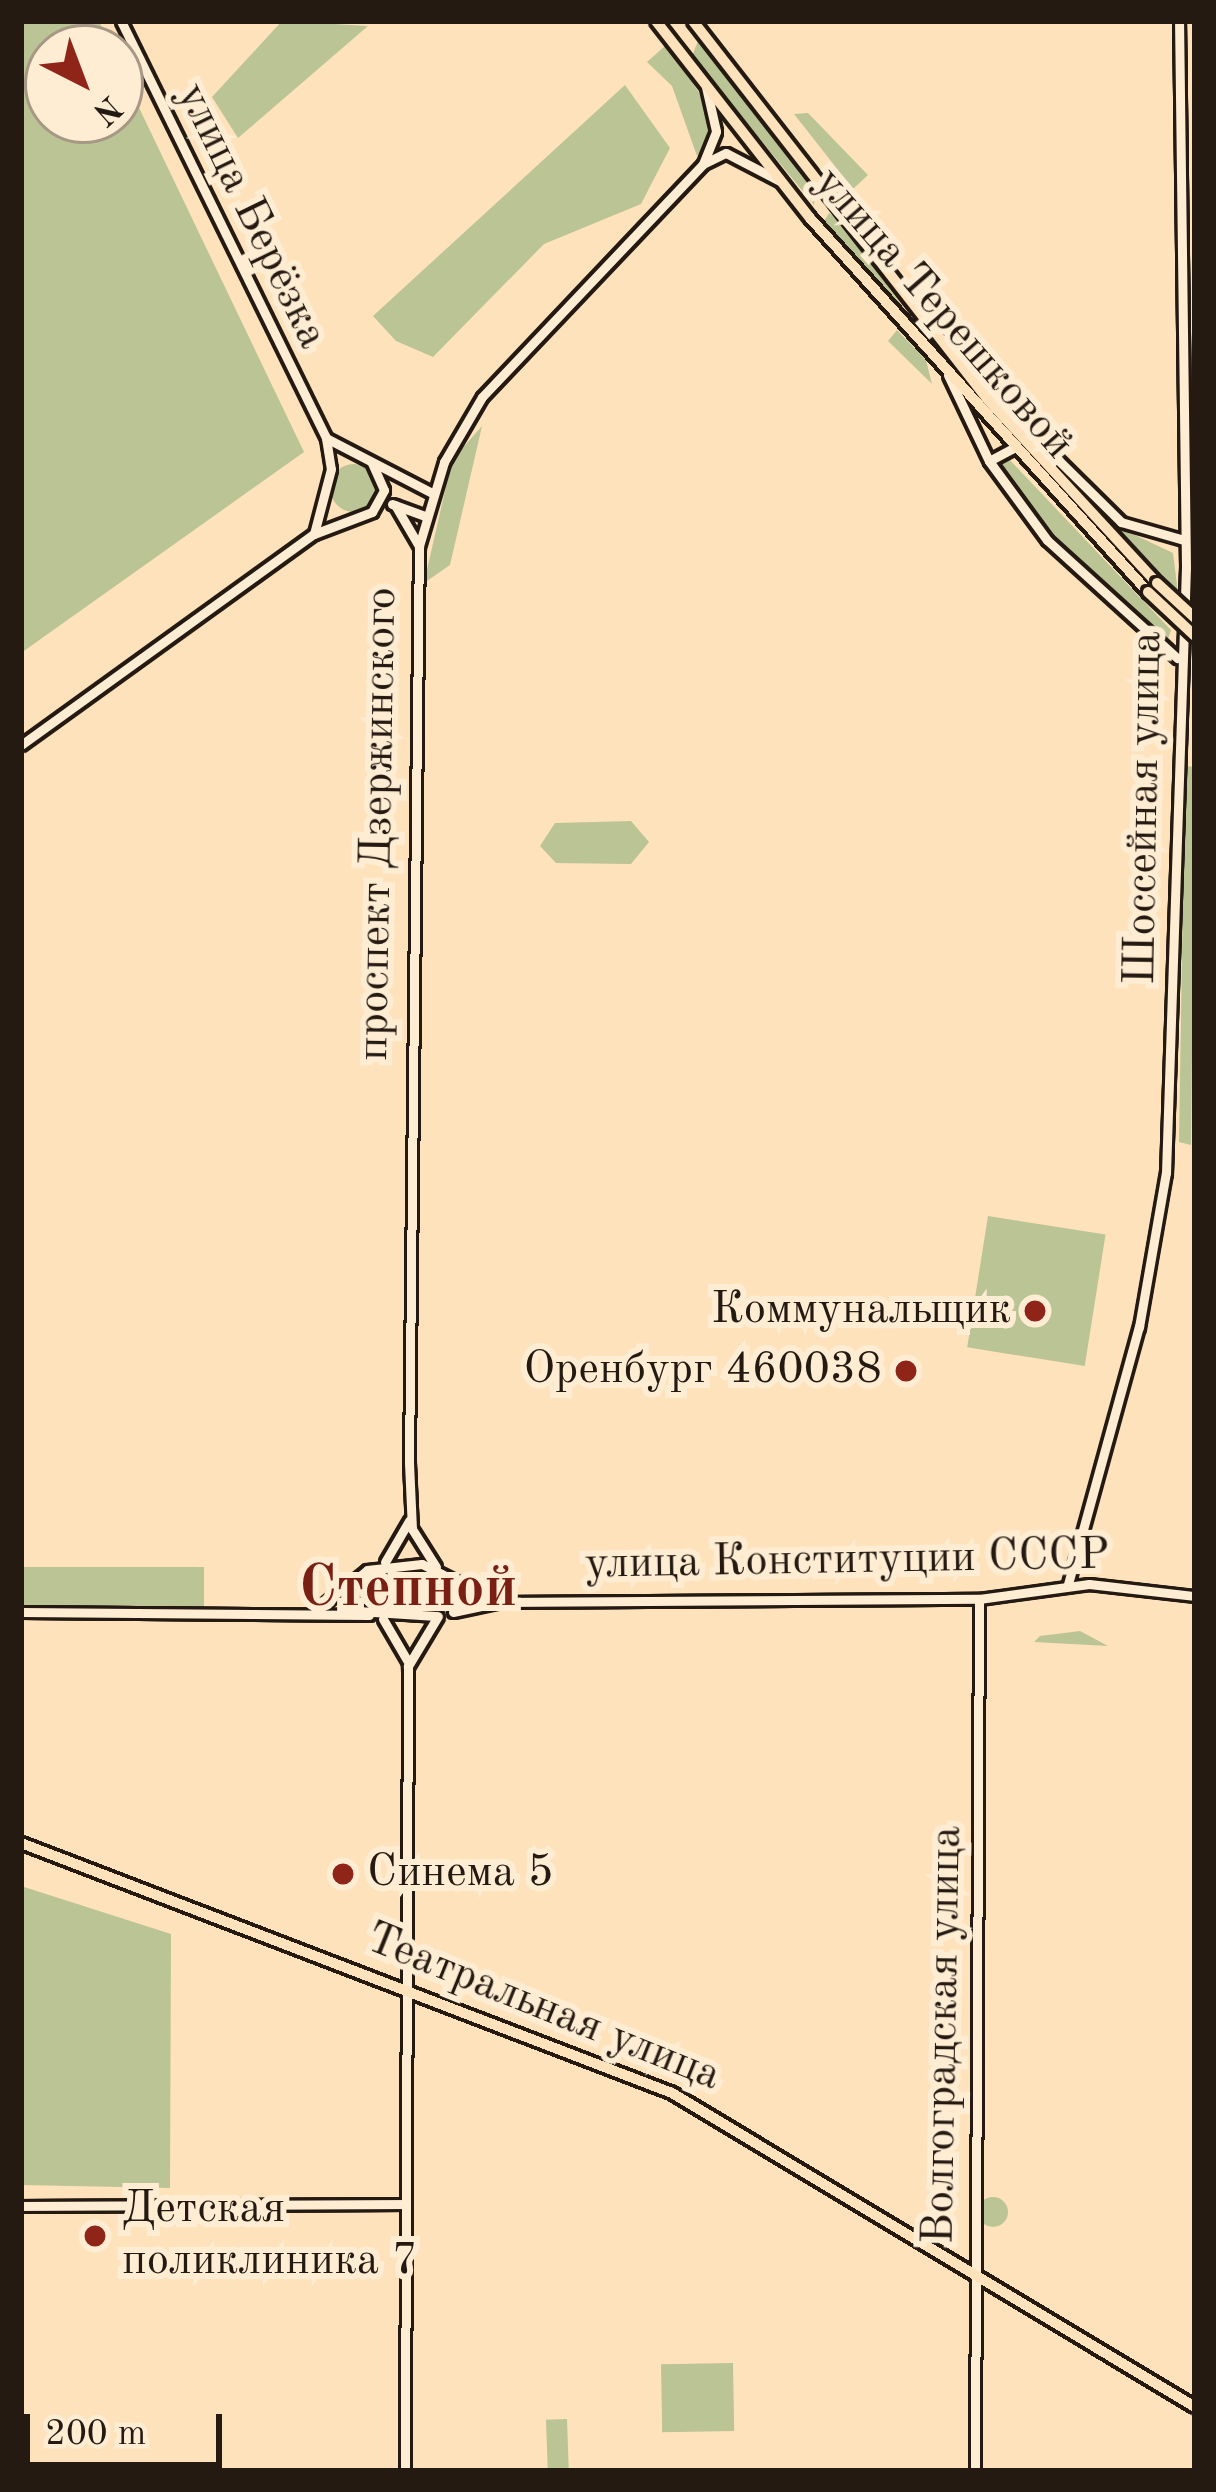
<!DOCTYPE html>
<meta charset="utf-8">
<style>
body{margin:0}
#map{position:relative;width:1216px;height:2492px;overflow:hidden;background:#fee2bc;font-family:"Old Standard TT",serif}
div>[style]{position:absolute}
.green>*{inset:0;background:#bbc494;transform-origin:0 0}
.round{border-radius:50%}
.roads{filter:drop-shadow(3px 0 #241a12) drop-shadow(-3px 0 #241a12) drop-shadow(0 3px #241a12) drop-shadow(0 -3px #241a12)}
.secondary>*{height:9px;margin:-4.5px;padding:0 4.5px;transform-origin:4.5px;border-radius:4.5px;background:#feecd3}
.primary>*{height:10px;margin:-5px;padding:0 5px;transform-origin:5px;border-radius:5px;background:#fee2bc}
.bridges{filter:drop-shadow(3px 0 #241a12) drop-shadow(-3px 0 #241a12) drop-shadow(0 3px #241a12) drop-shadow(0 -3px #241a12)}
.primary-bridge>*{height:10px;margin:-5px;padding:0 5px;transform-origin:5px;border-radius:5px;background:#fee2bc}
.dots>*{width:33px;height:33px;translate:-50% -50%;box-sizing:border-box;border:6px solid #feecd3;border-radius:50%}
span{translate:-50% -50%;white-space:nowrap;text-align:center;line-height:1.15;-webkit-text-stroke:12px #feecd3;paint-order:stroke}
.street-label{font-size:45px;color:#241a12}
.poi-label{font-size:45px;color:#241a12}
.right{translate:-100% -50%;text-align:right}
.left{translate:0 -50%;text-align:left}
.district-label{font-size:57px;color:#7a1f14;font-weight:700}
.frame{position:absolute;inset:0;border:24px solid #241a12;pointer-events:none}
.north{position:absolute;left:24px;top:24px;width:120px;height:120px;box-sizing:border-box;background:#feecd3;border:3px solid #a79886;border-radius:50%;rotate:138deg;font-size:33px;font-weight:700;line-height:48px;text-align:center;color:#241a12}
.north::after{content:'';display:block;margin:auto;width:42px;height:54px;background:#8f2418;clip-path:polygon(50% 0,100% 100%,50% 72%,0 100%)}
.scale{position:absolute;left:24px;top:2414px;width:198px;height:54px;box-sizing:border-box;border:6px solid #241a12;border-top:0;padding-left:15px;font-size:36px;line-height:42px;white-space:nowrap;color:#241a12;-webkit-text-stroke:9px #feecd3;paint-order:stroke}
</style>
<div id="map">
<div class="green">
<div style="clip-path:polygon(21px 21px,99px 21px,111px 48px,48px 48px,48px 120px,120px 120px,120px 68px,304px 452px,21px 653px)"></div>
<div style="clip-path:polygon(282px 21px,368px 26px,238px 138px,212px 97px)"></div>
<div style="clip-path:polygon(698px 41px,816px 189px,814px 205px,692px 56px)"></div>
<div style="clip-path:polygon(666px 45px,705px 101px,709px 141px,697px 156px,672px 86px,647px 62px)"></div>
<div style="clip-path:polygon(625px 85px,670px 148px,641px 204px,544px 244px,433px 357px,396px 341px,373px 316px)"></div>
<div style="clip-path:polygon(808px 113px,868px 175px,853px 189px,794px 114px)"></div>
<div style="clip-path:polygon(829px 213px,836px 217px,923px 334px,823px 223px)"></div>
<div style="clip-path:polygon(897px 330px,926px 360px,932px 384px,888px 341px)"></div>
<div style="clip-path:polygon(482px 426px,450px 565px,424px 583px,452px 460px)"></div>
<div style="clip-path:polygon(1036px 442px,1118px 527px,1173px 553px,1178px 593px)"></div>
<div style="clip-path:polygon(1006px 456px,1171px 630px,1168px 639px,1067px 557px,998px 469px)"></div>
<div class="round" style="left:330px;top:464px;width:48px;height:48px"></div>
<div style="clip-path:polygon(1185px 766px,1195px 767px,1191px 1145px,1179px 1142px)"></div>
<div style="clip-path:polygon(631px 821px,649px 842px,631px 864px,556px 863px,540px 846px,555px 823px)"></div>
<div style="left:988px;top:1216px;width:119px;height:133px;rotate:9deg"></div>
<div style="left:21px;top:1567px;width:183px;height:40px"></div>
<div style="clip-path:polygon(399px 1571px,452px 1582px,458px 1599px,414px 1612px,348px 1591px)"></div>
<div style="clip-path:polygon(1080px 1631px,1108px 1646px,1034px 1642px,1040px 1636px)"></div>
<div style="clip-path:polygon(21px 1886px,171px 1934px,170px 2188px,21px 2185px)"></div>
<div class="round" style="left:978px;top:2197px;width:30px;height:30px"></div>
<div style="left:733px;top:2363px;width:68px;height:72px;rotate:89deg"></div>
<div style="left:567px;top:2419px;width:49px;height:21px;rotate:88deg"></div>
</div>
<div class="roads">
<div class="secondary">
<div style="left:121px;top:21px;width:465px;rotate:63.8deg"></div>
<div style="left:326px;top:438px;width:31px;rotate:81deg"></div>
<div style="left:331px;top:469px;width:67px;rotate:104.7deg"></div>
<div style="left:703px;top:164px;width:25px;rotate:-26deg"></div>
<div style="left:726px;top:153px;width:59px;rotate:27.4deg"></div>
<div style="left:964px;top:367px;width:221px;rotate:44.6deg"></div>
<div style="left:1121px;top:522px;width:66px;rotate:15.9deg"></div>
<div style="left:948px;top:375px;width:95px;rotate:64.5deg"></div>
<div style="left:989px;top:461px;width:98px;rotate:53.7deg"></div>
<div style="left:1047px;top:540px;width:176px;rotate:42.2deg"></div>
<div style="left:326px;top:438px;width:119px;rotate:27.4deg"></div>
<div style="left:989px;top:461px;width:26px;rotate:-28deg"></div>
<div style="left:392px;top:504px;width:35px;rotate:20deg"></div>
<div style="left:395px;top:505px;width:48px;rotate:59.7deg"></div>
<div style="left:21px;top:745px;width:361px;rotate:-35.8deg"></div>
<div style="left:314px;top:534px;width:62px;rotate:-20.8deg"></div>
<div style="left:372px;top:512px;width:25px;rotate:-61deg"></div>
<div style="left:384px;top:490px;width:30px;rotate:-114deg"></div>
<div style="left:385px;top:1562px;width:48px;rotate:-59.7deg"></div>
<div style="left:436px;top:1567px;width:45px;rotate:-122.3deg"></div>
<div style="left:412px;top:1529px;width:66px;rotate:-92.6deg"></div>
<div style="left:409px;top:1463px;width:917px;rotate:-89.38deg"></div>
<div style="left:419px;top:546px;width:88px;rotate:-73.4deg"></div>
<div style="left:444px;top:462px;width:75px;rotate:-59.7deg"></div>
<div style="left:482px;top:397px;width:321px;rotate:-46.5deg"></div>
<div style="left:703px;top:164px;width:35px;rotate:-68deg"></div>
<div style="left:716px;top:131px;width:45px;rotate:-102.8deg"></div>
<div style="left:1068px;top:1584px;width:267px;rotate:-74.6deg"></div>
<div style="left:1139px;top:1327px;width:156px;rotate:-80.1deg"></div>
<div style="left:1166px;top:1173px;width:606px;rotate:-88.11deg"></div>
<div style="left:1186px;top:567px;width:546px;rotate:-90.73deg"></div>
<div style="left:458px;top:1609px;width:27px;rotate:-70deg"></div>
<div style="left:21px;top:1612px;width:348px;rotate:0.5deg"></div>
<div style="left:315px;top:1612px;width:37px;rotate:-41deg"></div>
<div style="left:453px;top:1612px;width:48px;rotate:-12deg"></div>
<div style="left:500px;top:1602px;width:479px;rotate:-0.4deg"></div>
<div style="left:979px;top:1599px;width:111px;rotate:-7.8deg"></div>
<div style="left:1089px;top:1584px;width:107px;rotate:6.5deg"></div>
<div style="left:436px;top:1616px;width:78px;rotate:-176.3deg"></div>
<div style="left:358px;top:1611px;width:26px;rotate:-119deg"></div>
<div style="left:345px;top:1588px;width:28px;rotate:-39deg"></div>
<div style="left:367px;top:1570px;width:55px;rotate:-6.2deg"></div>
<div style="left:422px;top:1564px;width:82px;rotate:26.9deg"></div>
<div style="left:383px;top:1619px;width:48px;rotate:59.7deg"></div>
<div style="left:21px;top:2206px;width:384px;rotate:-0.3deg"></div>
<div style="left:405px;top:2471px;width:805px;rotate:-89.79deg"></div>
<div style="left:408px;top:1666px;width:58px;rotate:-59deg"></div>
<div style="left:975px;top:2471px;width:872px;rotate:-89.74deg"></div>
</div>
<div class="primary">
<div style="left:656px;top:21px;width:250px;rotate:52deg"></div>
<div style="left:810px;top:218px;width:504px;rotate:47.89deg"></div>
<div style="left:693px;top:21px;width:480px;rotate:52.1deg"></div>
<div style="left:988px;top:400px;width:249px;rotate:47.3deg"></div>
<div style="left:21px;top:1843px;width:697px;rotate:21.01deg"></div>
<div style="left:672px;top:2093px;width:610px;rotate:30.98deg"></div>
</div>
</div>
<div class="bridges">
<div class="primary-bridge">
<div style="left:1157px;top:583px;width:52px;rotate:42.6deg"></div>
<div style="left:1148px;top:592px;width:64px;rotate:43.1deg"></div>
</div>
</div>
<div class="dots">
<div style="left:1035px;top:1311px;background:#8f2418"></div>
<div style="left:906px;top:1371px;background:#8f2418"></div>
<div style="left:343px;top:1874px;background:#8f2418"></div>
<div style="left:95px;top:2236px;background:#8f2418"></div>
</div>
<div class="street-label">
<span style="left:251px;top:216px;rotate:64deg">улица Берёзка</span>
<span style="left:943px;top:314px;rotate:49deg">улица Терешковой</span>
<span style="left:1145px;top:808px;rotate:-89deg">Шоссейная улица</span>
<span style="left:379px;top:824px;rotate:-89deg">проспект Дзержинского</span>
<span style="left:847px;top:1561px;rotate:-1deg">улица Конституции СССР</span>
<span style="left:543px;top:2008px;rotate:22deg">Театральная улица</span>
<span style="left:944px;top:2035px;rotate:-89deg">Волгоградская улица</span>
</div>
<div class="poi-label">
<span class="right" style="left:1011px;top:1311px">Коммунальщик</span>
<span class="right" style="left:882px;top:1371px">Оренбург 460038</span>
<span class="left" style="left:367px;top:1874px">Синема 5</span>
<span class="left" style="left:122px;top:2236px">Детская<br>поликлиника 7</span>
</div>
<div class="district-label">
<span style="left:408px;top:1591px">Степной</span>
</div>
<div class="frame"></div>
<div class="north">N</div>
<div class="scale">200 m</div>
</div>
